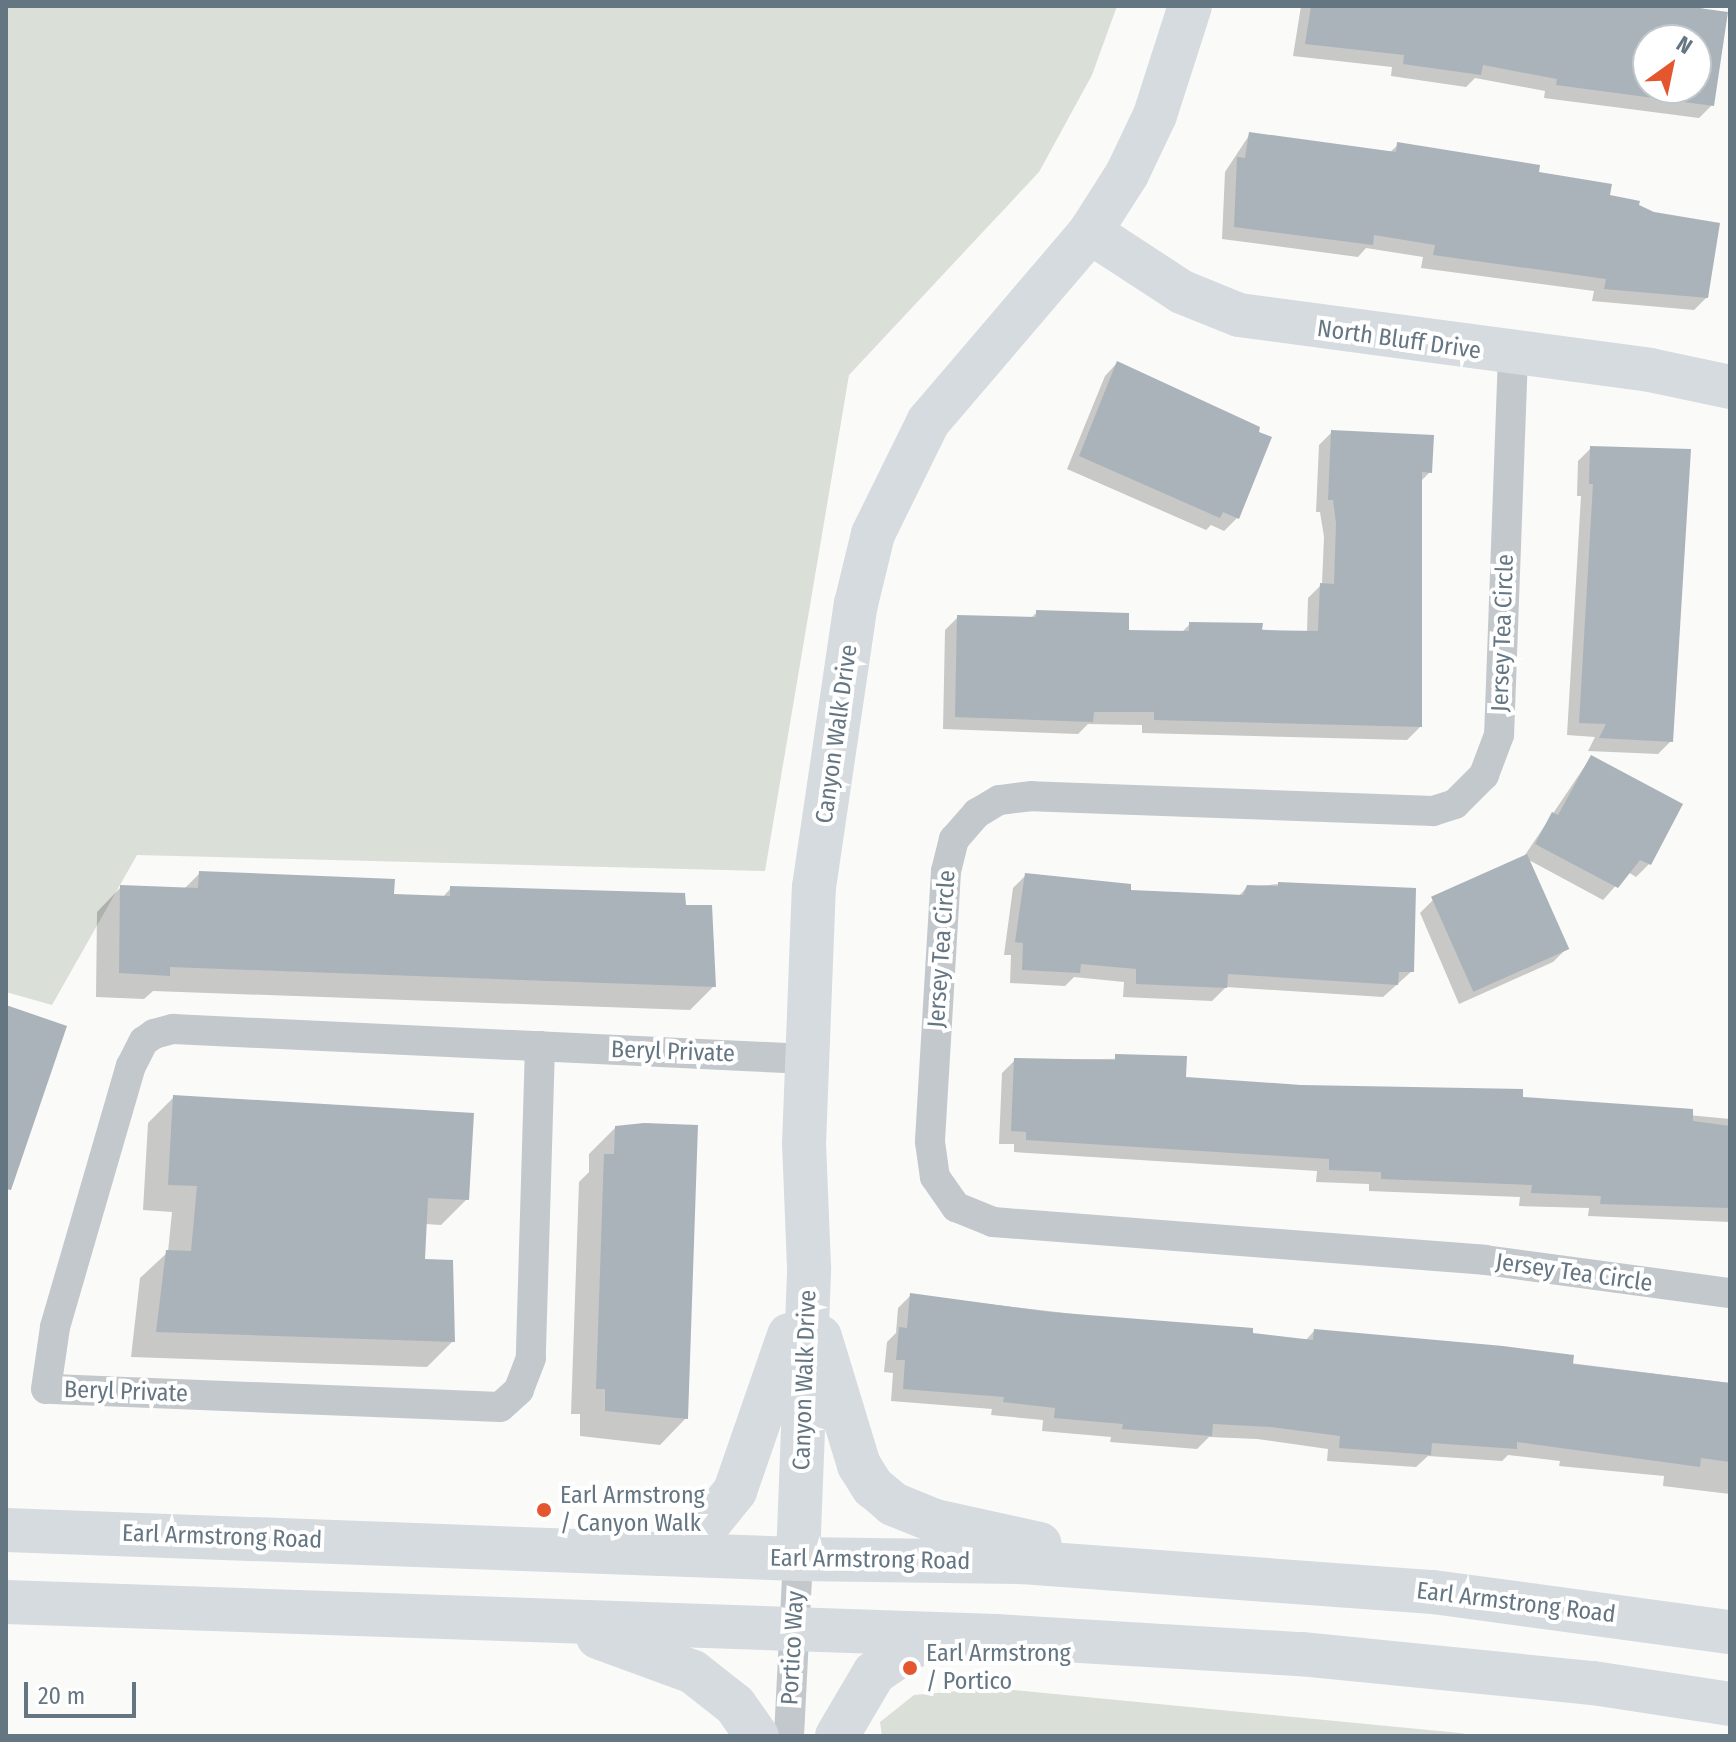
<!DOCTYPE html>
<style>
body{margin:0}
#map{position:relative;width:1736px;height:1742px;overflow:hidden;background:#fafaf8;font-family:"Fira Sans Condensed",sans-serif}
div>[style]{position:absolute}
.green>*{inset:0;background:#dadfd7}
.shadow>*{inset:0;background:#0003}
.building>*{inset:0;background:#aab3b9;transform-origin:0 0}
.street>*{height:30px;margin:-15px;padding:0 15px;transform-origin:15px;border-radius:15px;background:#c3c8cc}
.secondary>*{height:44px;margin:-22px;padding:0 22px;transform-origin:22px;border-radius:22px;background:#d6dbdf}
.dots>*{width:22px;height:22px;translate:-50% -50%;box-sizing:border-box;border:4px solid #fff;border-radius:50%}
span{translate:-50% -50%;white-space:nowrap;text-align:center;line-height:1.15;-webkit-text-stroke:8px #fff;paint-order:stroke}
.street-label{font-size:24px;color:#657683}
.poi-label{font-size:24px;color:#657683}
.left{translate:0 -50%;text-align:left}
.frame{position:absolute;inset:0;border:8px solid #657683;pointer-events:none}
.north{position:absolute;left:1632px;top:24px;width:80px;height:80px;box-sizing:border-box;background:#fff;border:2px solid #c1c8cd;border-radius:50%;rotate:33deg;font-size:22px;font-weight:700;line-height:32px;text-align:center;color:#657683}
.north::after{content:'';display:block;margin:auto;width:28px;height:36px;background:#e4572e;clip-path:polygon(50% 0,100% 100%,50% 72%,0 100%)}
.scale{position:absolute;left:24px;top:1682px;width:112px;height:36px;box-sizing:border-box;border:4px solid #657683;border-top:0;padding-left:10px;font-size:24px;line-height:28px;white-space:nowrap;color:#657683;-webkit-text-stroke:6px #fff;paint-order:stroke}
</style>
<div id="map">
<div class="green">
<div style="clip-path:polygon(6px 6px,1117px 6px,1092px 75px,1039px 172px,849px 375px,765px 871px,137px 855px,52px 1005px,6px 992px)"></div>
<div style="clip-path:polygon(992px 1688px,1460px 1733px,1478px 1736px,882px 1736px,880px 1722px,914px 1695px)"></div>
</div>
<div class="shadow">
<div style="clip-path:polygon(evenodd,1301px 6px,1692px 6px,1725px 14px,1712px 105px,1699px 118px,1544px 98px,1545px 91px,1475px 78px,1466px 87px,1391px 76px,1392px 67px,1293px 56px,1301px 6px,1648px 40px,1696px 40px,1696px 88px,1648px 88px,1648px 40px)"></div>
<div style="clip-path:polygon(1250px 134px,1389px 153px,1398px 145px,1537px 174px,1637px 206px,1707px 297px,1694px 310px,1592px 301px,1594px 291px,1421px 268px,1423px 257px,1366px 248px,1358px 257px,1222px 239px,1225px 172px)"></div>
<div style="clip-path:polygon(1117px 363px,1237px 518px,1224px 531px,1211px 525px,1206px 530px,1067px 469px,1105px 376px)"></div>
<div style="clip-path:polygon(1332px 432px,1430px 472px,1420px 482px,1420px 727px,1407px 740px,1142px 733px,1142px 725px,1088px 724px,1078px 734px,943px 729px,945px 630px,958px 617px,1030px 619px,1037px 612px,1127px 632px,1181px 633px,1190px 624px,1307px 633px,1308px 598px,1322px 584px,1324px 537px,1320px 512px,1316px 512px,1319px 445px)"></div>
<div style="clip-path:polygon(1591px 448px,1671px 741px,1658px 754px,1588px 751px,1595px 737px,1567px 735px,1581px 496px,1577px 496px,1578px 461px)"></div>
<div style="clip-path:polygon(1591px 757px,1649px 864px,1636px 877px,1628px 872px,1603px 900px,1527px 859px,1566px 949px,1553px 962px,1459px 1004px,1420px 913px,1433px 900px,1523px 858px)"></div>
<div style="clip-path:polygon(200px 873px,392px 896px,442px 898px,451px 888px,714px 941px,714px 986px,690px 1010px,153px 991px,144px 999px,96px 997px,97px 912px,121px 887px,183px 890px)"></div>
<div style="clip-path:polygon(1026px 875px,1129px 892px,1238px 897px,1247px 887px,1279px 884px,1412px 971px,1383px 997px,1226px 987px,1212px 1001px,1123px 997px,1124px 982px,1074px 977px,1065px 986px,1010px 983px,1011px 955px,1004px 955px,1013px 888px)"></div>
<div style="clip-path:polygon(1185px 1058px,1184px 1079px,1521px 1099px,1730px 1119px,1730px 1222px,1588px 1216px,1589px 1208px,1519px 1206px,1520px 1197px,1369px 1191px,1369px 1184px,1316px 1182px,1317px 1171px,1014px 1152px,1014px 1144px,999px 1144px,1002px 1073px,1015px 1060px)"></div>
<div style="clip-path:polygon(174px 1097px,467px 1199px,441px 1225px,425px 1224px,423px 1261px,453px 1341px,427px 1367px,131px 1357px,140px 1278px,168px 1252px,172px 1212px,143px 1210px,148px 1123px)"></div>
<div style="clip-path:polygon(696px 1127px,686px 1418px,660px 1445px,580px 1436px,580px 1414px,571px 1414px,579px 1182px,589px 1172px,589px 1154px,615px 1128px)"></div>
<div style="clip-path:polygon(911px 1295px,1305px 1341px,1314px 1331px,1730px 1383px,1730px 1494px,1663px 1486px,1664px 1476px,1559px 1466px,1560px 1461px,1508px 1455px,1502px 1461px,1428px 1456px,1416px 1467px,1327px 1461px,1328px 1449px,1257px 1439px,1209px 1437px,1197px 1449px,1110px 1442px,1111px 1437px,1042px 1431px,1043px 1420px,991px 1415px,992px 1409px,891px 1401px,893px 1373px,884px 1372px,887px 1342px,896px 1333px,898px 1308px)"></div>
</div>
<div class="building">
<div style="clip-path:polygon(evenodd,1311px 6px,1684px 6px,1728px 12px,1714px 106px,1556px 85px,1557px 79px,1483px 65px,1481px 75px,1403px 64px,1404px 55px,1305px 44px,1311px 6px,1648px 40px,1696px 40px,1696px 88px,1648px 88px,1648px 40px)"></div>
<div style="clip-path:polygon(1249px 132px,1396px 152px,1397px 142px,1540px 165px,1539px 172px,1612px 184px,1610px 195px,1640px 201px,1639px 205px,1654px 212px,1720px 223px,1708px 298px,1604px 289px,1606px 279px,1433px 255px,1435px 245px,1374px 235px,1373px 245px,1234px 227px,1237px 157px,1245px 158px)"></div>
<div style="clip-path:polygon(1117px 361px,1260px 427px,1259px 432px,1272px 437px,1239px 519px,1223px 512px,1220px 518px,1079px 456px)"></div>
<div style="clip-path:polygon(1331px 430px,1434px 435px,1432px 473px,1422px 472px,1422px 727px,1154px 720px,1154px 712px,1094px 712px,1093px 722px,955px 717px,957px 615px,1036px 617px,1036px 610px,1129px 613px,1129px 630px,1189px 631px,1189px 622px,1263px 623px,1262px 630px,1318px 631px,1320px 583px,1334px 584px,1336px 523px,1333px 500px,1328px 500px)"></div>
<div style="clip-path:polygon(1590px 446px,1691px 449px,1673px 742px,1599px 738px,1606px 724px,1579px 723px,1593px 484px,1589px 484px)"></div>
<div style="clip-path:polygon(1591px 755px,1683px 804px,1651px 865px,1640px 860px,1618px 888px,1535px 844px,1552px 812px,1558px 815px)"></div>
<div style="left:1527px;top:854px;width:104px;height:105px;rotate:66deg"></div>
<div style="clip-path:polygon(199px 871px,395px 879px,394px 894px,450px 896px,450px 886px,685px 893px,686px 905px,712px 905px,716px 987px,170px 967px,170px 976px,119px 973px,120px 885px,198px 888px)"></div>
<div style="clip-path:polygon(1025px 873px,1131px 884px,1131px 890px,1243px 895px,1247px 885px,1278px 886px,1278px 882px,1416px 888px,1414px 972px,1399px 972px,1398px 985px,1228px 974px,1227px 988px,1136px 984px,1136px 969px,1081px 964px,1080px 973px,1022px 970px,1023px 943px,1015px 942px)"></div>
<div style="clip-path:polygon(6px 1005px,67px 1026px,11px 1190px,6px 1189px)"></div>
<div style="clip-path:polygon(1115px 1054px,1187px 1056px,1186px 1077px,1301px 1085px,1523px 1089px,1523px 1097px,1693px 1109px,1693px 1121px,1730px 1126px,1730px 1208px,1600px 1204px,1601px 1196px,1531px 1193px,1532px 1185px,1381px 1179px,1381px 1172px,1329px 1170px,1329px 1159px,1026px 1140px,1026px 1132px,1011px 1131px,1014px 1058px,1115px 1060px)"></div>
<div style="clip-path:polygon(173px 1095px,474px 1113px,469px 1200px,428px 1198px,425px 1259px,453px 1260px,455px 1342px,156px 1332px,166px 1250px,191px 1251px,197px 1186px,168px 1185px)"></div>
<div style="clip-path:polygon(644px 1123px,698px 1125px,688px 1419px,605px 1411px,605px 1389px,596px 1389px,604px 1154px,614px 1154px,615px 1126px)"></div>
<div style="clip-path:polygon(910px 1293px,1050px 1312px,1253px 1328px,1253px 1333px,1313px 1340px,1314px 1329px,1503px 1346px,1574px 1355px,1573px 1364px,1730px 1383px,1730px 1462px,1701px 1458px,1700px 1467px,1517px 1442px,1517px 1449px,1432px 1443px,1431px 1455px,1339px 1448px,1340px 1436px,1271px 1427px,1213px 1424px,1212px 1436px,1122px 1429px,1123px 1424px,1054px 1418px,1055px 1408px,1003px 1402px,1004px 1397px,903px 1389px,905px 1360px,896px 1360px,899px 1327px,907px 1328px)"></div>
</div>
<div class="street">
<div style="left:1513px;top:355px;width:380px;rotate:92.1deg"></div>
<div style="left:1499px;top:735px;width:43px;rotate:110.6deg"></div>
<div style="left:1484px;top:775px;width:41px;rotate:135deg"></div>
<div style="left:1455px;top:804px;width:23px;rotate:162deg"></div>
<div style="left:1433px;top:811px;width:401px;rotate:-177.9deg"></div>
<div style="left:1032px;top:796px;width:33px;rotate:173deg"></div>
<div style="left:999px;top:800px;width:26px;rotate:149deg"></div>
<div style="left:977px;top:813px;width:35px;rotate:131deg"></div>
<div style="left:954px;top:839px;width:33px;rotate:104deg"></div>
<div style="left:946px;top:871px;width:271px;rotate:93.4deg"></div>
<div style="left:930px;top:1142px;width:35px;rotate:82deg"></div>
<div style="left:935px;top:1177px;width:37px;rotate:55deg"></div>
<div style="left:956px;top:1207px;width:40px;rotate:22deg"></div>
<div style="left:993px;top:1222px;width:493px;rotate:4.4deg"></div>
<div style="left:1485px;top:1260px;width:247px;rotate:7.7deg"></div>
<div style="left:540px;top:1046px;width:312px;rotate:91.7deg"></div>
<div style="left:531px;top:1358px;width:34px;rotate:111deg"></div>
<div style="left:519px;top:1390px;width:25px;rotate:138deg"></div>
<div style="left:500px;top:1407px;width:454px;rotate:-177.7deg"></div>
<div style="left:46px;top:1389px;width:63px;rotate:-81.7deg"></div>
<div style="left:55px;top:1327px;width:272px;rotate:-73.8deg"></div>
<div style="left:131px;top:1066px;width:28px;rotate:-63deg"></div>
<div style="left:144px;top:1041px;width:12px;rotate:-35deg"></div>
<div style="left:154px;top:1034px;width:20px;rotate:-15deg"></div>
<div style="left:173px;top:1029px;width:635px;rotate:2.71deg"></div>
<div style="left:789px;top:1736px;width:177px;rotate:-87.1deg"></div>
</div>
<div class="secondary">
<div style="left:1090px;top:232px;width:110px;rotate:33.1deg"></div>
<div style="left:1182px;top:292px;width:61px;rotate:22deg"></div>
<div style="left:1239px;top:315px;width:415px;rotate:7.6deg"></div>
<div style="left:1650px;top:370px;width:82px;rotate:12deg"></div>
<div style="left:820px;top:1337px;width:134px;rotate:73.1deg"></div>
<div style="left:859px;top:1465px;width:26px;rotate:58deg"></div>
<div style="left:873px;top:1487px;width:26px;rotate:40deg"></div>
<div style="left:893px;top:1504px;width:45px;rotate:22deg"></div>
<div style="left:935px;top:1521px;width:107px;rotate:12.4deg"></div>
<div style="left:6px;top:1530px;width:793px;rotate:2.1deg"></div>
<div style="left:798px;top:1559px;width:224px;rotate:0.8deg"></div>
<div style="left:1022px;top:1562px;width:412px;rotate:4.2deg"></div>
<div style="left:1433px;top:1592px;width:300px;rotate:7.7deg"></div>
<div style="left:685px;top:1553px;width:80px;rotate:-51.1deg"></div>
<div style="left:735px;top:1491px;width:165px;rotate:-70.9deg"></div>
<div style="left:798px;top:1559px;width:292px;rotate:-87.8deg"></div>
<div style="left:809px;top:1267px;width:123px;rotate:-92.3deg"></div>
<div style="left:804px;top:1144px;width:257px;rotate:-87.8deg"></div>
<div style="left:814px;top:887px;width:286px;rotate:-81.6deg"></div>
<div style="left:856px;top:604px;width:72px;rotate:-76.3deg"></div>
<div style="left:873px;top:534px;width:125px;rotate:-63.8deg"></div>
<div style="left:928px;top:422px;width:250px;rotate:-49.5deg"></div>
<div style="left:1090px;top:232px;width:69px;rotate:-57.5deg"></div>
<div style="left:1127px;top:174px;width:65px;rotate:-64.6deg"></div>
<div style="left:1155px;top:115px;width:114px;rotate:-72.2deg"></div>
<div style="left:6px;top:1602px;width:990px;rotate:1.97deg"></div>
<div style="left:995px;top:1636px;width:307px;rotate:3.4deg"></div>
<div style="left:1301px;top:1654px;width:293px;rotate:5.7deg"></div>
<div style="left:1593px;top:1683px;width:139px;rotate:8.7deg"></div>
<div style="left:598px;top:1637px;width:101px;rotate:20.2deg"></div>
<div style="left:693px;top:1672px;width:53px;rotate:38.2deg"></div>
<div style="left:735px;top:1705px;width:38px;rotate:55deg"></div>
<div style="left:837px;top:1736px;width:73px;rotate:-59.6deg"></div>
<div style="left:874px;top:1673px;width:68px;rotate:-34.2deg"></div>
</div>
<div class="dots">
<div style="left:544px;top:1510px;background:#e4572e"></div>
<div style="left:910px;top:1668px;background:#e4572e"></div>
</div>
<div class="street-label">
<span style="left:1399px;top:340px;rotate:8deg">North Bluff Drive</span>
<span style="left:1503px;top:633px;rotate:-88deg">Jersey Tea Circle</span>
<span style="left:837px;top:734px;rotate:-82deg">Canyon Walk Drive</span>
<span style="left:942px;top:949px;rotate:-86deg">Jersey Tea Circle</span>
<span style="left:673px;top:1052px;rotate:2deg">Beryl Private</span>
<span style="left:1574px;top:1273px;rotate:8deg">Jersey Tea Circle</span>
<span style="left:805px;top:1380px;rotate:-88deg">Canyon Walk Drive</span>
<span style="left:126px;top:1392px;rotate:2deg">Beryl Private</span>
<span style="left:222px;top:1537px;rotate:2deg">Earl Armstrong Road</span>
<span style="left:870px;top:1560px;rotate:1deg">Earl Armstrong Road</span>
<span style="left:1516px;top:1603px;rotate:7deg">Earl Armstrong Road</span>
<span style="left:793px;top:1648px;rotate:-87deg">Portico Way</span>
</div>
<div class="poi-label">
<span class="left" style="left:560px;top:1510px">Earl Armstrong<br>/ Canyon Walk</span>
<span class="left" style="left:926px;top:1668px">Earl Armstrong<br>/ Portico</span>
</div>
<div class="frame"></div>
<div class="north">N</div>
<div class="scale">20 m</div>
</div>
